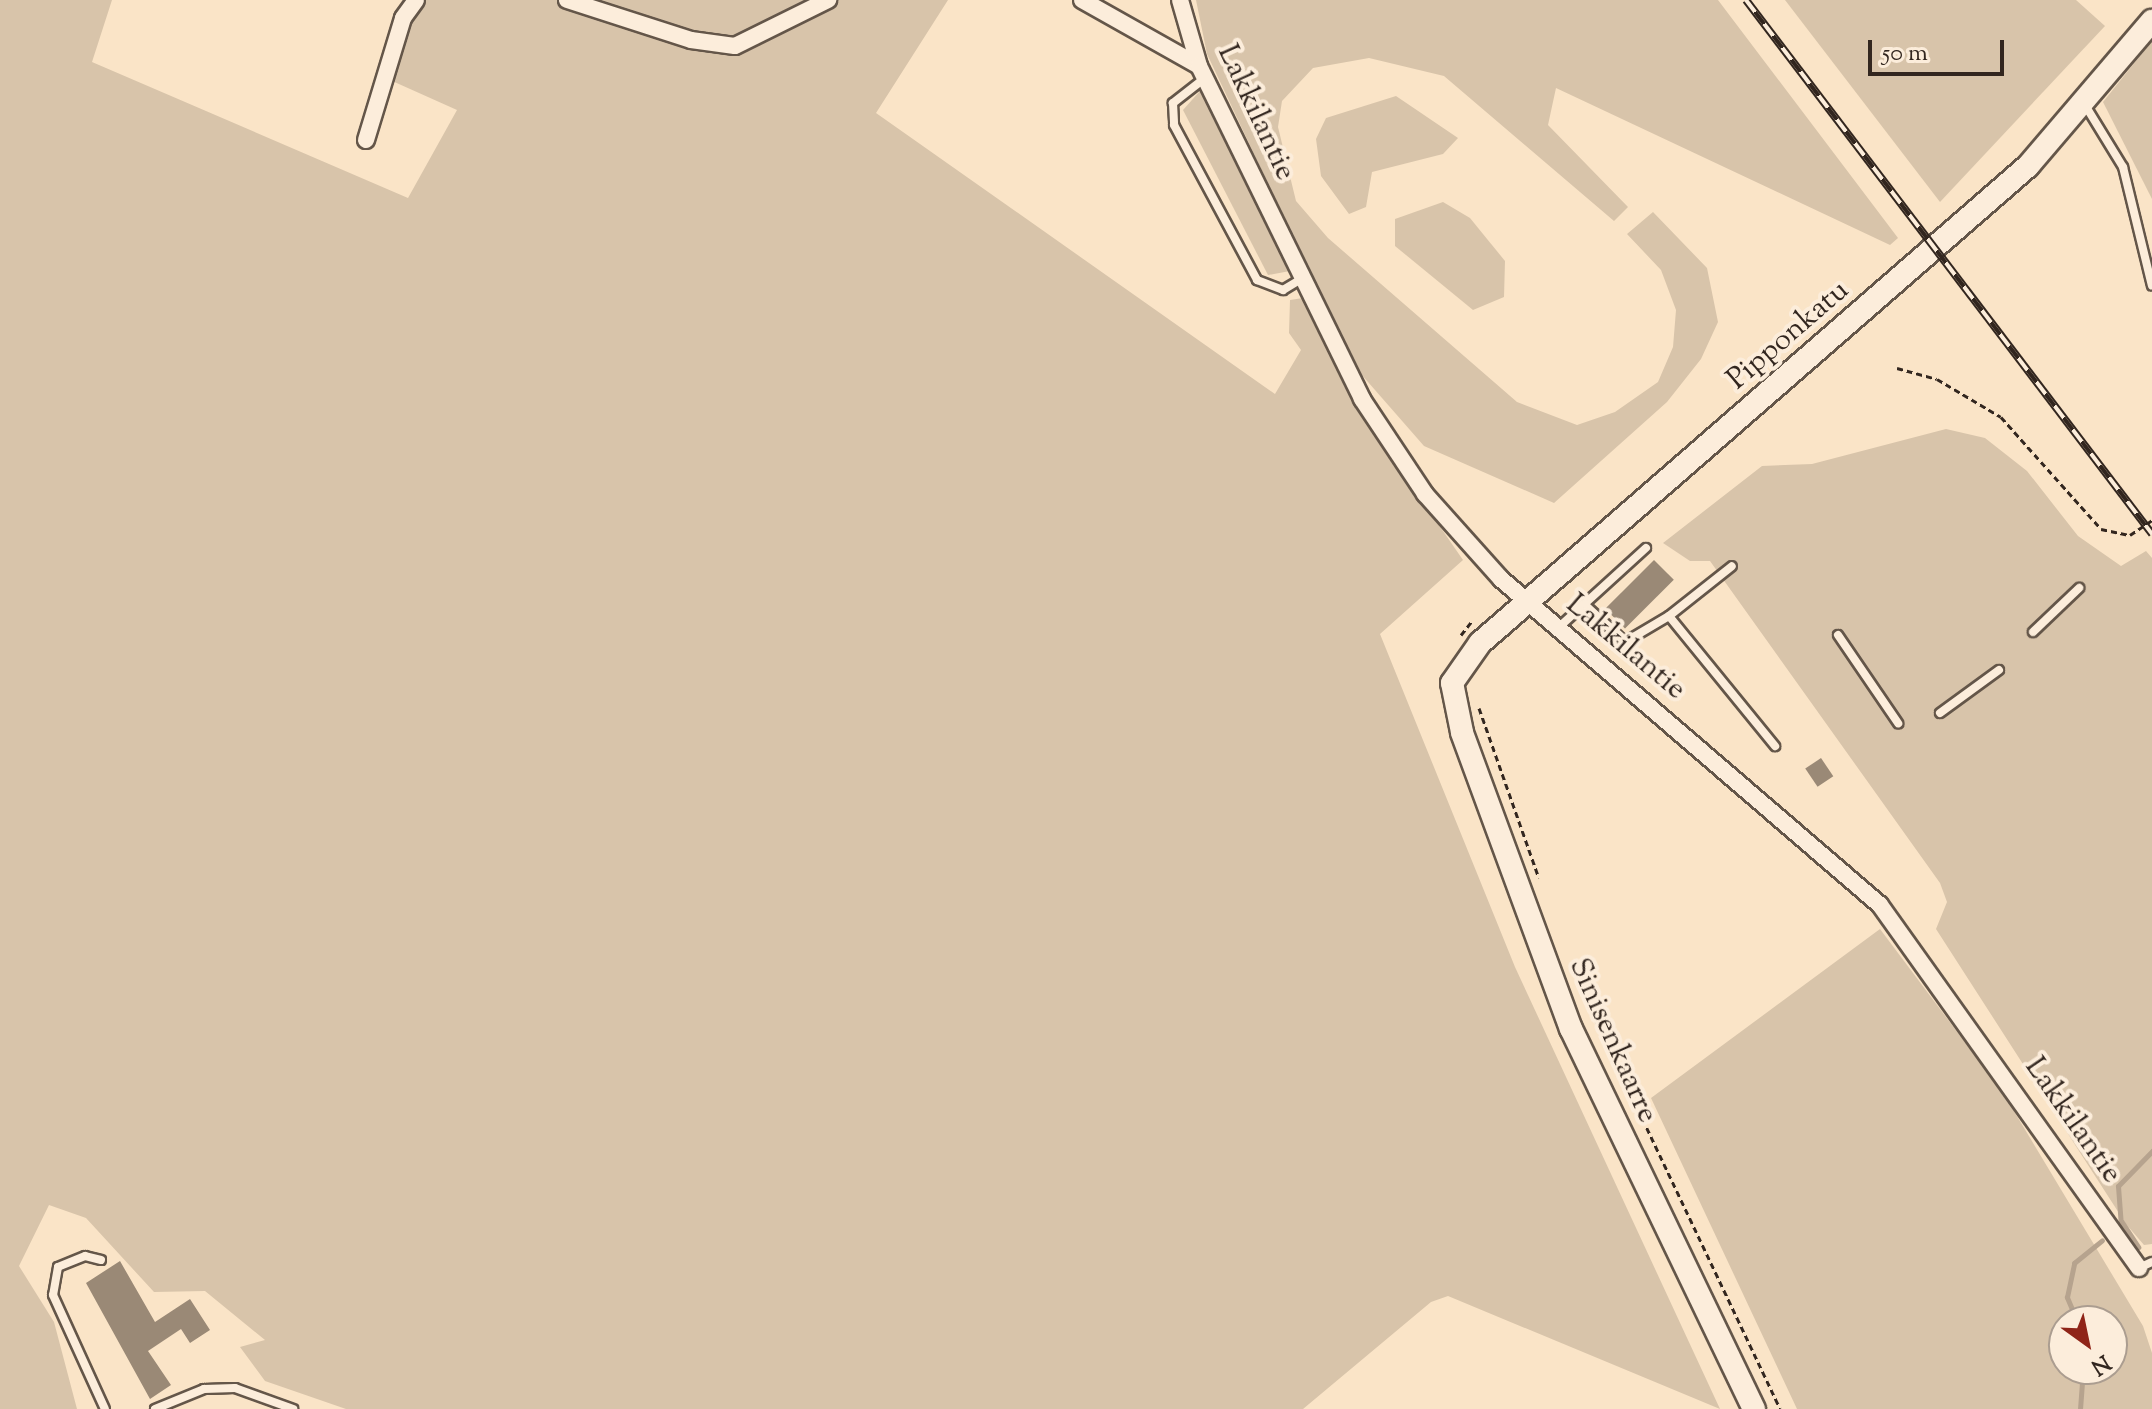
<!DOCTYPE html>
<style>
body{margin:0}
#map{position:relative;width:2152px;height:1409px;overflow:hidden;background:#fae4c7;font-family:"Sorts Mill Goudy",serif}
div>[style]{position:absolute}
.green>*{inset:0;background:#d8c4aa}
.stream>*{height:5px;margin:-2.5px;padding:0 2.5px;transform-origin:2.5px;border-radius:2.5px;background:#b6a38e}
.building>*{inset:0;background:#9a8976;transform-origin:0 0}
.path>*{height:3px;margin-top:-1.5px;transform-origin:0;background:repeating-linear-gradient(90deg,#32261f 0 6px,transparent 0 10px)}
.roads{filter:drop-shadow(2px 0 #645649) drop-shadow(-2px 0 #645649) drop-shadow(0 2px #645649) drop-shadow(0 -2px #645649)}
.lane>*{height:8px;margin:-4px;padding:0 4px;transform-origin:4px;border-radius:4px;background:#fceddb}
.street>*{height:16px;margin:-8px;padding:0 8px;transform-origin:8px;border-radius:8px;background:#fceddb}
.secondary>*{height:22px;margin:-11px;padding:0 11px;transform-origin:11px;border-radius:11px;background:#fceddb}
.rail>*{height:8px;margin-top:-4px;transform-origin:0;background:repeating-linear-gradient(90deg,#fceddb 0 15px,#32261f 0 30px);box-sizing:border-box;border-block:2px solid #32261f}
span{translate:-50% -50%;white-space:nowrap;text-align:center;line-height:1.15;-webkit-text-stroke:8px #fceddb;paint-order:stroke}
.street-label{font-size:30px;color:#32261f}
.north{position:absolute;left:2048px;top:1305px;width:80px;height:80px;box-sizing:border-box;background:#fceddb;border:2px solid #ab9d90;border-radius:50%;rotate:147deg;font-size:22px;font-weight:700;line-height:32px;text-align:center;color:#32261f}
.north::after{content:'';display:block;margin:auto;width:28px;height:36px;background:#8f2418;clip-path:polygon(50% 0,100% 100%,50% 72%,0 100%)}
.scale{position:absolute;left:1868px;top:40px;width:136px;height:36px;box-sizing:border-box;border:4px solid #32261f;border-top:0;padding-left:10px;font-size:24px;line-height:28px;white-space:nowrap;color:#32261f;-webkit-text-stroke:6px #fceddb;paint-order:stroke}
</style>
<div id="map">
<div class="green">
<div style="clip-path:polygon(0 0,112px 0,92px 62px,408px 198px,457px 110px,381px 76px,423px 0,948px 0,876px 113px,1275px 394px,1301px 350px,1289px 333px,1290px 300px,1303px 298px,1356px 405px,1463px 560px,1380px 634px,1515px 967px,1720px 1409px,1448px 1296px,1431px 1302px,1303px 1409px,346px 1409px,265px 1381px,240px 1347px,265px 1340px,205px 1291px,154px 1292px,86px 1218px,49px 1205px,19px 1266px,54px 1322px,77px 1409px,0 1409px)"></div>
<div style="clip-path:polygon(1196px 0,1718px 0,1898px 238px,1890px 245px,1556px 88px,1548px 125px,1628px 207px,1614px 221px,1444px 76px,1369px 58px,1313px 68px,1282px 101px,1278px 127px,1296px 201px,1328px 238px,1517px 402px,1577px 425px,1615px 412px,1658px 382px,1673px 347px,1676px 310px,1661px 270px,1627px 234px,1653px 212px,1707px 268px,1718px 322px,1701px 359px,1667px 402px,1554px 503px,1424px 446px,1354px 366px,1207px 54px)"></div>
<div style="clip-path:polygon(1785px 0,2076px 0,2105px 26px,1940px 202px)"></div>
<div style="clip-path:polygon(2152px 41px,2152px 199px,2103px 102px)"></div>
<div style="clip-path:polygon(1200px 91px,1290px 271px,1268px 275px,1183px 110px)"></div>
<div style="clip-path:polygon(1396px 96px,1458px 138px,1443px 154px,1372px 172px,1366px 207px,1349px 214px,1321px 176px,1316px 139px,1326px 118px)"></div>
<div style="clip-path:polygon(1443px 202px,1470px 218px,1505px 261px,1504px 297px,1473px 310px,1395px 246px,1395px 219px)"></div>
<div style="clip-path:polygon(1946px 429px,1985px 438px,2027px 471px,2078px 536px,2121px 566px,2146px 551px,2152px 558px,2152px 1244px,2144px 1245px,2126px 1224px,1936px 929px,1947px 902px,1940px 883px,1710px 561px,1690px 561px,1663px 543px,1762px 466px,1812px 464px)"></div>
<div style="clip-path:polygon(evenodd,1880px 929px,2003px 1093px,2143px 1326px,2152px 1353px,2152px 1409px,1797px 1409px,1651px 1098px,1880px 929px,2064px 1321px,2112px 1321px,2112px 1369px,2064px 1369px,2064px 1321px)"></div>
</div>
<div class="stream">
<div style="left:2122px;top:1222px;width:30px;rotate:57deg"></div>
<div style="left:2121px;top:1226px;width:40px;rotate:-94.3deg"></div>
<div style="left:2118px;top:1186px;width:49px;rotate:-45.8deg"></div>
<div style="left:2077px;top:1321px;width:26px;rotate:-113deg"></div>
<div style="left:2067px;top:1297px;width:35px;rotate:-78deg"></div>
<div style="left:2074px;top:1263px;width:36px;rotate:-39deg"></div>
<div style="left:2080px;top:1409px;width:40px;rotate:-85.7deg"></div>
</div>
<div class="building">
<div style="left:1654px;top:560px;width:28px;height:69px;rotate:45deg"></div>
<div style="left:1821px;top:758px;width:22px;height:19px;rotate:56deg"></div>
<div style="clip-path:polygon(120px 1261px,155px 1322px,190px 1299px,210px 1330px,190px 1343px,181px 1329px,148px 1351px,171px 1385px,150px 1399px,86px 1283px)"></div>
</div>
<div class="path">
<div style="left:1897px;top:368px;width:41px;rotate:15.4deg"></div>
<div style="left:1937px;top:379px;width:74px;rotate:30.7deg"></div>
<div style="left:2001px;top:417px;width:150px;rotate:48.2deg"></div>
<div style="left:2101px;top:529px;width:30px;rotate:12deg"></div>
<div style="left:2130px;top:535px;width:27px;rotate:-34deg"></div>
<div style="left:1461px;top:635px;width:18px;rotate:-52deg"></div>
<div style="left:1479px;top:708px;width:180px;rotate:70.6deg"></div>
<div style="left:1578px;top:983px;width:471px;rotate:64.6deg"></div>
</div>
<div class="roads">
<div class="lane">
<div style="left:1205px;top:78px;width:41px;rotate:142deg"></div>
<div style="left:1173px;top:103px;width:22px;rotate:87deg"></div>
<div style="left:1174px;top:125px;width:176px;rotate:61.8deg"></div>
<div style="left:1257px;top:280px;width:28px;rotate:21deg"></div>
<div style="left:1283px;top:290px;width:23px;rotate:-31deg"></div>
<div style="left:2085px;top:105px;width:73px;rotate:58.5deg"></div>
<div style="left:2123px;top:167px;width:122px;rotate:76.3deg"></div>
<div style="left:1584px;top:604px;width:56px;rotate:42.8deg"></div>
<div style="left:1625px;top:642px;width:51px;rotate:-30.6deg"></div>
<div style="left:1669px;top:616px;width:168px;rotate:50.8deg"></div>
<div style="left:1669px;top:616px;width:80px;rotate:-38.4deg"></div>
<div style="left:1558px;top:628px;width:119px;rotate:-42.3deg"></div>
<div style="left:2033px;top:632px;width:64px;rotate:-43.7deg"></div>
<div style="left:1838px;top:635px;width:107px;rotate:55.7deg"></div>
<div style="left:1940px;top:713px;width:73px;rotate:-36.1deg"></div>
<div style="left:101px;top:1260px;width:16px;rotate:-166deg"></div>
<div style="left:85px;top:1256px;width:29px;rotate:158deg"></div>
<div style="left:58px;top:1267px;width:28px;rotate:100deg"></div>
<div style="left:53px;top:1295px;width:125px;rotate:65.5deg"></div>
<div style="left:2139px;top:1268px;width:14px;rotate:-25deg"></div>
<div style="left:155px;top:1409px;width:53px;rotate:-22.2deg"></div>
<div style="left:204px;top:1389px;width:31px;rotate:-2deg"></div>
<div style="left:235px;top:1388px;width:62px;rotate:19.9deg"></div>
</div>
<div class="street">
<div style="left:567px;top:0;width:130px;rotate:17.9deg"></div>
<div style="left:691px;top:40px;width:44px;rotate:7.8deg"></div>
<div style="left:735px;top:46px;width:104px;rotate:-26.3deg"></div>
<div style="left:1082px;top:0;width:134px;rotate:29.4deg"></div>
<div style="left:1180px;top:0;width:69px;rotate:73.9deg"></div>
<div style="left:1199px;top:66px;width:371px;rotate:63.9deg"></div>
<div style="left:1362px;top:399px;width:114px;rotate:56.4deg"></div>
<div style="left:1425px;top:494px;width:114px;rotate:48.2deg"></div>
<div style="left:1501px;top:579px;width:500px;rotate:40.7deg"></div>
<div style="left:1880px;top:905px;width:446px;rotate:54.5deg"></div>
<div style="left:366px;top:140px;width:127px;rotate:-73.1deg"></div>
<div style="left:403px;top:18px;width:22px;rotate:-54deg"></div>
</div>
<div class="secondary">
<div style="left:1754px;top:1409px;width:422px;rotate:-115.7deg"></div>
<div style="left:1571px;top:1029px;width:316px;rotate:-110.2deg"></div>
<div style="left:1462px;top:732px;width:50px;rotate:-101.5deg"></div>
<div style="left:1452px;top:683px;width:49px;rotate:-55deg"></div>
<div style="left:1480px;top:643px;width:727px;rotate:-41.04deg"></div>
<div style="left:2028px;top:166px;width:191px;rotate:-49.5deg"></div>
</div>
</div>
<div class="rail">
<div style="left:1746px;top:0;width:671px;rotate:52.75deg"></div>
</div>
<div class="street-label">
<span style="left:1255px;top:113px;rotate:65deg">Lakkilantie</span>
<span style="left:1789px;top:336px;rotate:-41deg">Pipponkatu</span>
<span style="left:1625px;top:648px;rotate:40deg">Lakkilantie</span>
<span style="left:1612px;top:1041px;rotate:66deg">Sinisenkaarre</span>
<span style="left:2072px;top:1121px;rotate:55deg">Lakkilantie</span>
</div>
<div class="north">N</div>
<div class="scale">50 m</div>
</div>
